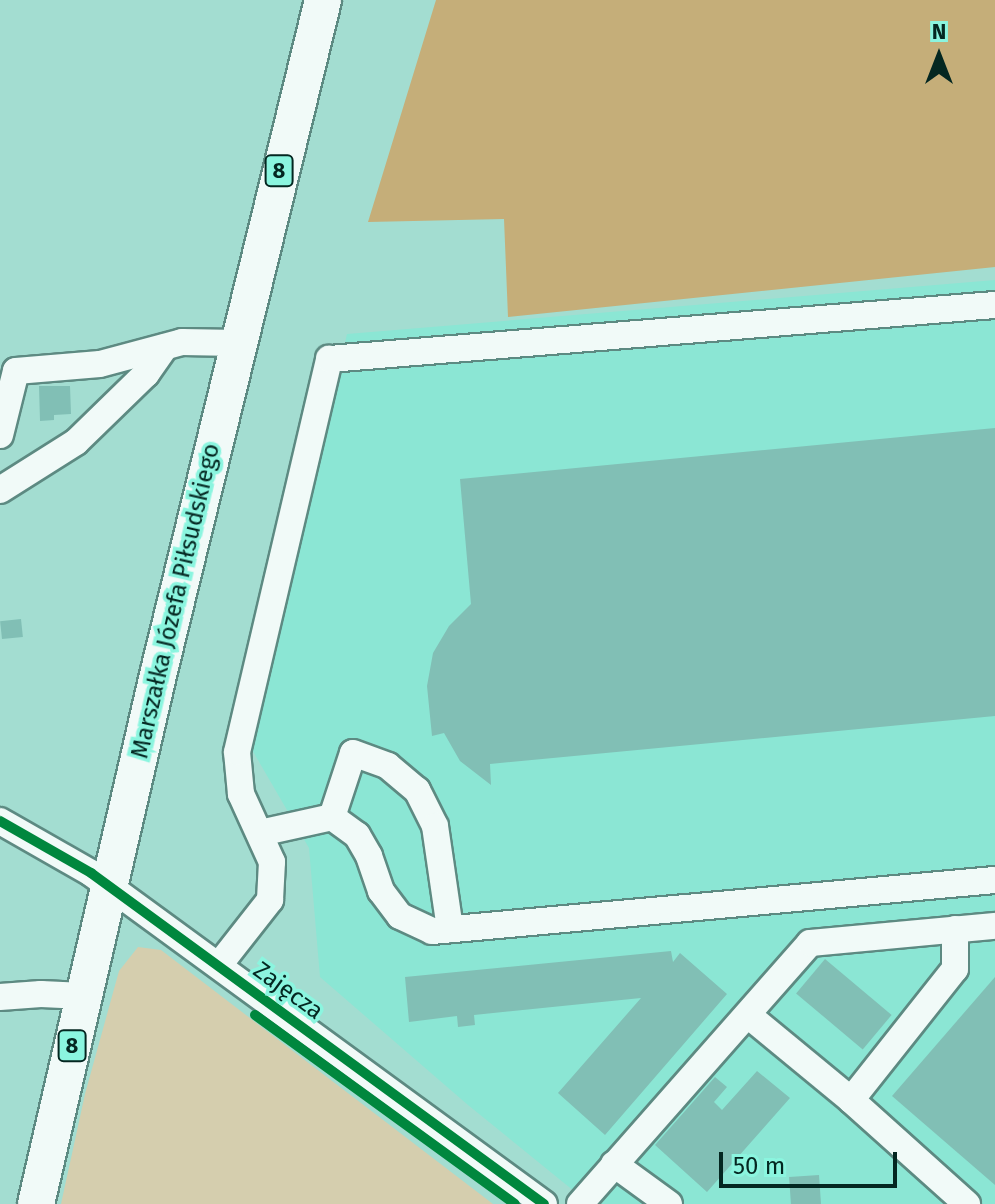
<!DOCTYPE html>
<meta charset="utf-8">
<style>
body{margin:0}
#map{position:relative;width:995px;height:1204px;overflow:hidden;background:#a3ddd1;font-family:"Fira Sans",sans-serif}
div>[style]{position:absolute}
.built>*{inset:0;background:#8be6d4}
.green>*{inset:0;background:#d5ceae}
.forest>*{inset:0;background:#c5ae79}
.building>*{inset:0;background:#81bfb5;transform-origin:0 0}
.roads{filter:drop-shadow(2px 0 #5d8a82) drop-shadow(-2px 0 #5d8a82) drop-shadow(0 2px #5d8a82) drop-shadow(0 -2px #5d8a82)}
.minor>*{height:26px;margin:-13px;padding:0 13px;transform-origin:13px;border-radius:13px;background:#f1faf8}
.highway>*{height:36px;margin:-18px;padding:0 18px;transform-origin:18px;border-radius:18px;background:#f1faf8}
.cycleway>*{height:10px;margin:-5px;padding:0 5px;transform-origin:5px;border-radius:5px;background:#00873e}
span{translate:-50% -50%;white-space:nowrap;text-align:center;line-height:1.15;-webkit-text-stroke:7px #8bf5df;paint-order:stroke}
.shield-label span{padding:2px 6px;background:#8bf5df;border:2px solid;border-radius:6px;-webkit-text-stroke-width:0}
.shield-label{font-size:22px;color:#042721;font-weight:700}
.street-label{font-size:24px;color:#042721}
.north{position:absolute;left:899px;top:16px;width:80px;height:80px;-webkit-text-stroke:6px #8bf5df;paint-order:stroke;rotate:0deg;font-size:22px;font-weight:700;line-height:32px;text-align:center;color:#042721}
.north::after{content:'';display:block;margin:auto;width:28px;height:36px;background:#042721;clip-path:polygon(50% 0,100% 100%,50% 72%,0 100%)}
.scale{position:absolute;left:719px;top:1152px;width:178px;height:36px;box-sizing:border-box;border:4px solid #042721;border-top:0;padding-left:10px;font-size:24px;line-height:28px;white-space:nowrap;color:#042721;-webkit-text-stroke:6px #8bf5df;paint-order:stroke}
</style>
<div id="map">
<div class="built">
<div style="clip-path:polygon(995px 280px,995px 1204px,590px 1204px,468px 1105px,320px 977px,309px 848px,251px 748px,347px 334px)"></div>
</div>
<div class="green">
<div style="clip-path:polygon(138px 947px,161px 950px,493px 1204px,61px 1204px,85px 1094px,119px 971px)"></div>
</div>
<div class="forest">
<div style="clip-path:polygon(436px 0,995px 0,995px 267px,508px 317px,504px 219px,368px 222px)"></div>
</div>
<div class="building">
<div style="clip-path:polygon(39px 386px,70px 386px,71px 414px,54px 415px,54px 420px,40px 421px)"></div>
<div style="clip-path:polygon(995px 428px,995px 716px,490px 764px,491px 785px,460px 761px,444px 733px,432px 736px,427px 686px,433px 653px,449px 626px,471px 604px,460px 479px)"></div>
<div style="left:21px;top:619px;width:18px;height:21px;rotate:84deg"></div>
<div style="clip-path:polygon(671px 951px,673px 962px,680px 953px,727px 994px,605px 1135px,558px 1093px,641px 998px,474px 1015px,475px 1025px,458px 1027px,457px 1016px,409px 1022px,405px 977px)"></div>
<div style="left:825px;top:959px;width:87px;height:45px;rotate:40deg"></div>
<div style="clip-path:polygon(995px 977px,995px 1185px,892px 1096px)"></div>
<div style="clip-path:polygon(757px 1071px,790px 1098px,707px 1192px,655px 1145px,715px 1077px,727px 1087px,714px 1102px,722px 1110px)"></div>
<div style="left:819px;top:1175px;width:29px;height:30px;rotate:86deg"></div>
</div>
<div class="roads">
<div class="minor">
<div style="left:0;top:435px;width:66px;rotate:-76deg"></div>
<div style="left:16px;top:371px;width:84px;rotate:-4.8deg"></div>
<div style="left:100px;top:364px;width:85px;rotate:-15deg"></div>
<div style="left:182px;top:342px;width:56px;rotate:1deg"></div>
<div style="left:0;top:490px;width:90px;rotate:-32.3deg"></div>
<div style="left:76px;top:442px;width:98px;rotate:-44.2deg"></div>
<div style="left:146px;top:374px;width:33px;rotate:-55deg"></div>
<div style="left:332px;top:817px;width:67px;rotate:-71.8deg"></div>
<div style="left:353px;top:753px;width:37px;rotate:20deg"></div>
<div style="left:388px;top:766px;width:38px;rotate:40deg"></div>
<div style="left:417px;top:790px;width:40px;rotate:63.4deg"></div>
<div style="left:435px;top:826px;width:104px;rotate:81.7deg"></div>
<div style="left:0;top:821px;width:105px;rotate:29.7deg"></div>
<div style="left:91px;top:873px;width:561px;rotate:36.16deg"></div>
<div style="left:260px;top:833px;width:74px;rotate:-12.5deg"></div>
<div style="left:332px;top:817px;width:31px;rotate:36deg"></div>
<div style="left:357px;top:835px;width:24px;rotate:60deg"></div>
<div style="left:369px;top:856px;width:37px;rotate:71deg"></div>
<div style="left:381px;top:891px;width:31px;rotate:53deg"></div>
<div style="left:400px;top:916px;width:35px;rotate:25deg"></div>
<div style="left:432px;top:931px;width:565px;rotate:-5.18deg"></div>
<div style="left:219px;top:965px;width:83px;rotate:-51.9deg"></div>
<div style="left:270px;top:900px;width:38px;rotate:-87deg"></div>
<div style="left:272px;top:862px;width:75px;rotate:-114.5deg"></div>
<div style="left:241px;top:794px;width:42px;rotate:-95.4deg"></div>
<div style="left:237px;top:752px;width:404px;rotate:-76.8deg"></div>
<div style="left:329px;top:359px;width:668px;rotate:-4.64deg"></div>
<div style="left:0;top:997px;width:41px;rotate:-4.2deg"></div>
<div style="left:41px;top:994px;width:43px;rotate:2.7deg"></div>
<div style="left:748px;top:1015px;width:134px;rotate:39.5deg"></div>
<div style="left:851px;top:1100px;width:156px;rotate:41.9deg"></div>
<div style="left:851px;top:1100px;width:167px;rotate:-51.6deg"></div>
<div style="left:955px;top:969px;width:40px;rotate:-90deg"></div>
<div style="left:614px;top:1164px;width:68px;rotate:36deg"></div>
<div style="left:580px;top:1204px;width:348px;rotate:-48.6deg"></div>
<div style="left:810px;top:943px;width:186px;rotate:-5.3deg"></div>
</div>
<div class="highway">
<div style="left:36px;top:1204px;width:543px;rotate:-77.01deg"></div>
<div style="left:158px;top:675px;width:695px;rotate:-76.26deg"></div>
</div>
</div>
<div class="cycleway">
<div style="left:0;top:821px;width:105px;rotate:29.7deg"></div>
<div style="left:91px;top:873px;width:561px;rotate:36.16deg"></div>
<div style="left:255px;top:1015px;width:321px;rotate:36deg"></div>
</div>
<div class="shield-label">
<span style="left:279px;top:171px">8</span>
<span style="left:72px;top:1046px">8</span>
</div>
<div class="street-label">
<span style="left:176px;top:601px;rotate:-77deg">Marszałka Józefa Piłsudskiego</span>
<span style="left:288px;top:991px;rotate:36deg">Zajęcza</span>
</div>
<div class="north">N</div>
<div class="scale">50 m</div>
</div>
